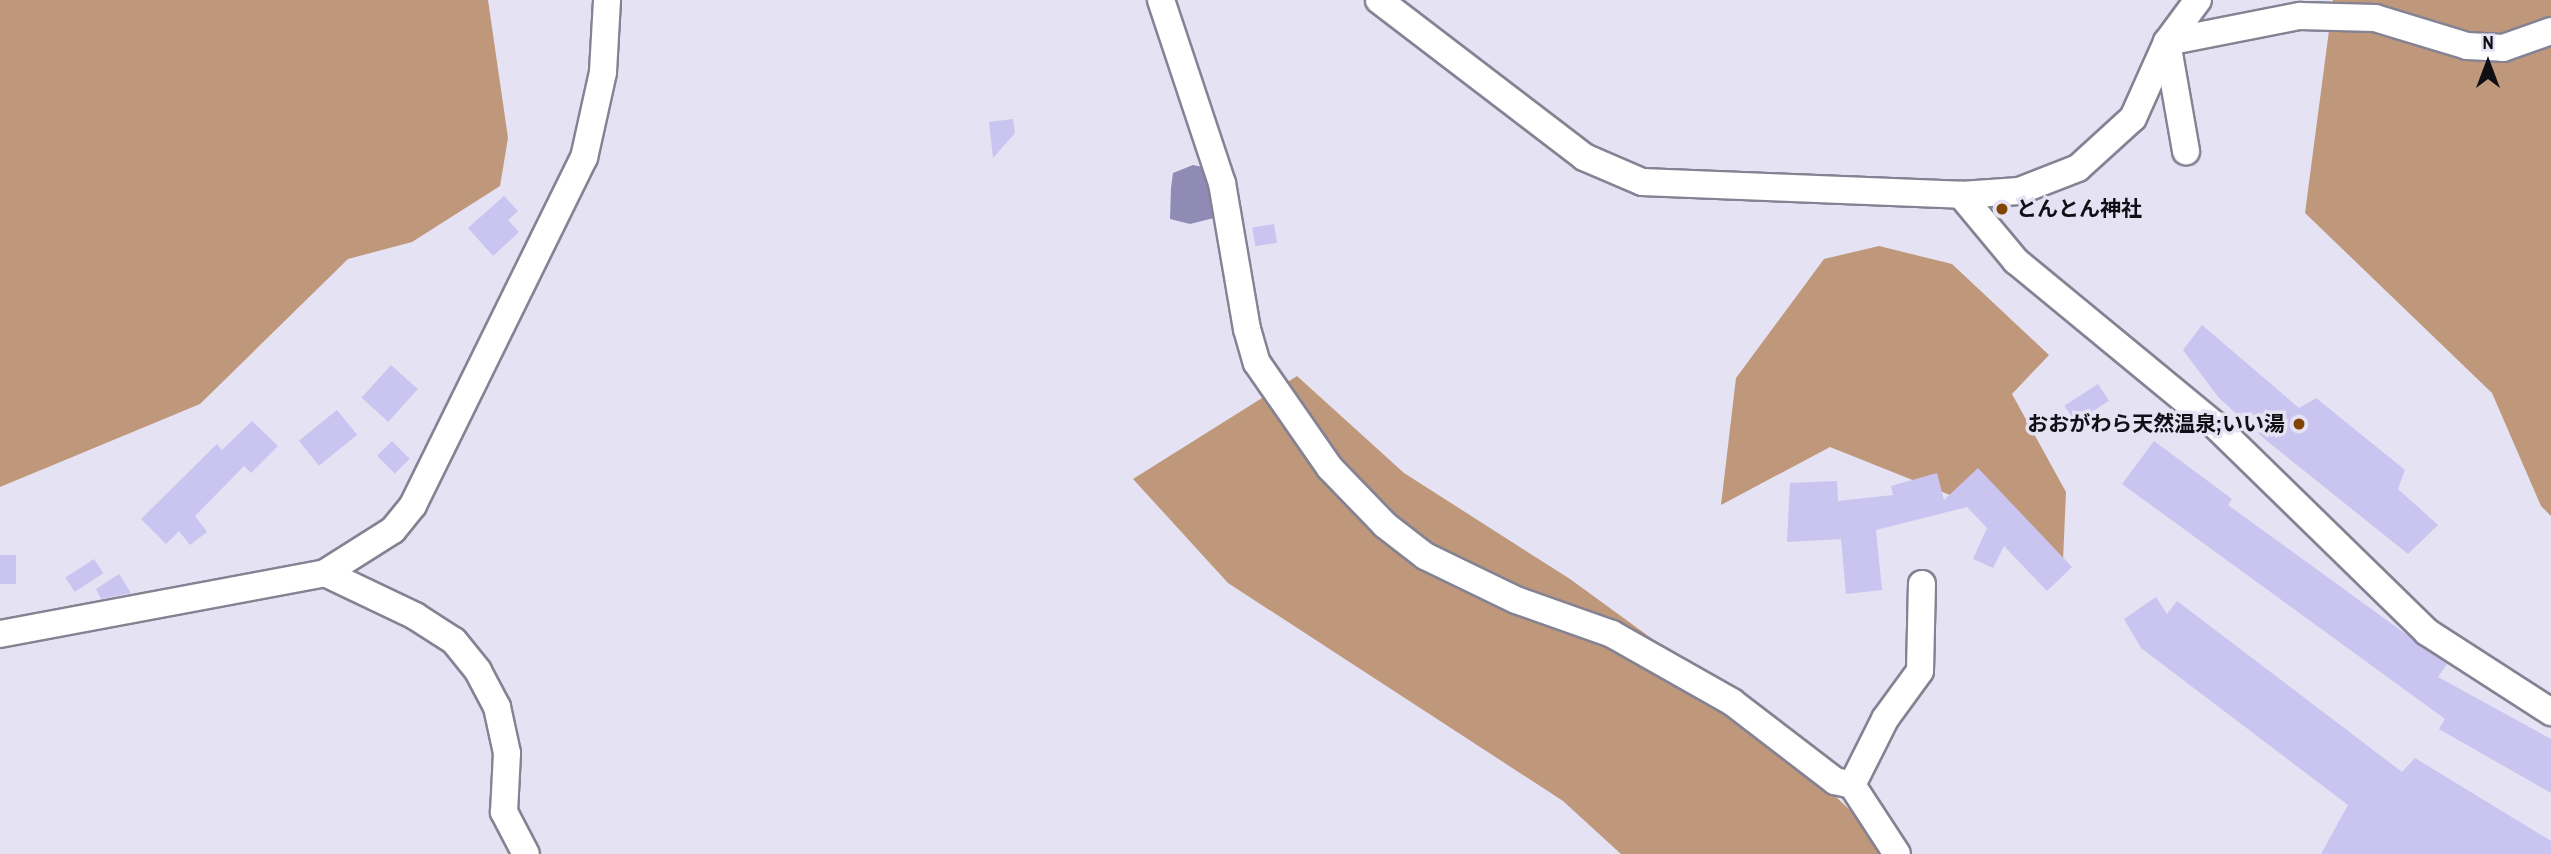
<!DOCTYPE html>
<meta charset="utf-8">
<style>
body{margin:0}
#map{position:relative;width:2551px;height:854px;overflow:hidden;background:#e4e2f3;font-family:"Archivo Narrow","Noto Sans JP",sans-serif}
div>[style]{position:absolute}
.forest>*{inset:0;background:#bf977b}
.water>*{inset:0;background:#908bb5}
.building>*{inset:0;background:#cac4f0;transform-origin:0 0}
.roads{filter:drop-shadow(2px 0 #858393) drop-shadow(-2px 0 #858393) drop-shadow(0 2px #858393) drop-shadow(0 -2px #858393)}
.minor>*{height:26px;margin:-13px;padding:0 13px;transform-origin:13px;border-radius:13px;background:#fff}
.dots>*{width:19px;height:19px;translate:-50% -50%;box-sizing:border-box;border:4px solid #e4e2f3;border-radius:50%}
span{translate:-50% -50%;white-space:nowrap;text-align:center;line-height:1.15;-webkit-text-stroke:7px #e4e2f3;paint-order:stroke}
.poi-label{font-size:21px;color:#100f15;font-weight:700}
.left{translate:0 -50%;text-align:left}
.right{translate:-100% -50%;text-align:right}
.north{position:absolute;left:2453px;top:28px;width:70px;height:70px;-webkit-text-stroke:5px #e4e2f3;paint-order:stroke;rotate:0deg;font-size:19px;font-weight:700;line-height:28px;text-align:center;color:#100f15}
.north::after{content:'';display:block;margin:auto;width:24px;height:32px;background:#100f15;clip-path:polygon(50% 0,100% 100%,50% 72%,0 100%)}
</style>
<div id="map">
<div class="forest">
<div style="clip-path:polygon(0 0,488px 0,508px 138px,500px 186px,412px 242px,348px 259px,200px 404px,0 487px)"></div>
<div style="clip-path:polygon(2333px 0,2551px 0,2551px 516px,2541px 506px,2492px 393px,2305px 213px)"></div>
<div style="clip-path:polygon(1879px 246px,1952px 264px,2049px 355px,2012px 394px,2066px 492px,2063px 561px,2015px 521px,1830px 447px,1721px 505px,1736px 378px,1824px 259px)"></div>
<div style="clip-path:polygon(1297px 376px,1404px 473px,1570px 579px,1728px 694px,1896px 854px,1621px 854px,1563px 801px,1228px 583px,1133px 479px)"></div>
</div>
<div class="water">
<div style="clip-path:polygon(1193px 165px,1207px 168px,1215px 199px,1214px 218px,1190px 224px,1170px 219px,1171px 188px,1173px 173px)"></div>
</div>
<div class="building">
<div style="clip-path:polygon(1013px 119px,1015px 133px,993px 158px,989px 122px)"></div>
<div style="clip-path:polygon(504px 196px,518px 211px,508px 220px,519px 232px,493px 256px,468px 228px)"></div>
<div style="left:1274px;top:224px;width:19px;height:22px;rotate:81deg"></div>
<div style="clip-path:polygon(2202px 325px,2299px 408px,2316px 398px,2405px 470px,2398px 489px,2438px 525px,2408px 554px,2267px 441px,2219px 398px,2183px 350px)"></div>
<div style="left:391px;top:365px;width:36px;height:44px;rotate:42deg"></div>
<div style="left:2098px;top:384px;width:20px;height:40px;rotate:57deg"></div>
<div style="left:337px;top:410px;width:32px;height:49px;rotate:51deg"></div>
<div style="clip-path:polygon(252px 421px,278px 446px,251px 473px,244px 466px,195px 516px,207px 532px,190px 545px,179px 531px,166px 544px,141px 519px,217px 444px,222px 450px)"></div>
<div style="left:392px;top:441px;width:25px;height:21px;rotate:45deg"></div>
<div style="clip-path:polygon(2154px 441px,2232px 499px,2228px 505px,2447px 664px,2438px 677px,2551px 739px,2551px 793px,2439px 729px,2445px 719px,2122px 484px)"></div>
<div style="clip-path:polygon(1978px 468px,2072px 567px,2047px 591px,2004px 546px,1993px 568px,1973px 559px,1987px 528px,1967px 507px,1876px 530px,1882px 590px,1846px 594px,1841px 539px,1787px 542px,1790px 483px,1837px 481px,1838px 501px,1893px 495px,1891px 486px,1937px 473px,1944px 500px)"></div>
<div style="left:0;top:555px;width:16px;height:29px"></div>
<div style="left:94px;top:559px;width:17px;height:34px;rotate:57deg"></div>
<div style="clip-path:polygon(119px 574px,131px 593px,101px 599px,96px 589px)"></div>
<div style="clip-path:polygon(2156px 597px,2167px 614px,2177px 601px,2402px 772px,2415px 758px,2551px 841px,2551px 854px,2321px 854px,2348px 805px,2141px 648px,2124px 619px)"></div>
</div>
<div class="roads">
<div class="minor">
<div style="left:1161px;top:0;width:193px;rotate:71.6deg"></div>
<div style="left:1222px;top:183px;width:148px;rotate:80.3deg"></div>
<div style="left:1247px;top:329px;width:35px;rotate:74deg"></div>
<div style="left:1257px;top:363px;width:128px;rotate:55.2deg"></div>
<div style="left:1330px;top:468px;width:79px;rotate:46deg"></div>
<div style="left:1385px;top:525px;width:51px;rotate:37.8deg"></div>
<div style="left:1425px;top:556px;width:101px;rotate:25.8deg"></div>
<div style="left:1516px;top:600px;width:102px;rotate:19.5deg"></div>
<div style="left:1612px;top:634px;width:138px;rotate:29.5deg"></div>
<div style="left:1732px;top:702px;width:130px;rotate:37.5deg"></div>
<div style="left:1835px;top:781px;width:17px;rotate:13deg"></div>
<div style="left:1852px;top:785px;width:82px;rotate:56.9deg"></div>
<div style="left:1379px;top:0;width:258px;rotate:37.4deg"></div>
<div style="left:1584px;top:157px;width:63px;rotate:23.3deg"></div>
<div style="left:1642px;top:182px;width:319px;rotate:2.3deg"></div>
<div style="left:1961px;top:195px;width:58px;rotate:-3.9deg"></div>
<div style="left:2019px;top:191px;width:63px;rotate:-21.3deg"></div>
<div style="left:2078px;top:168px;width:74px;rotate:-42.3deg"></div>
<div style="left:2133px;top:118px;width:83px;rotate:-65.9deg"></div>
<div style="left:2167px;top:42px;width:52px;rotate:-53.6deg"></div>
<div style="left:2167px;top:42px;width:136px;rotate:-11.1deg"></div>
<div style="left:2300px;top:16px;width:75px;rotate:1.5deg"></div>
<div style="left:2375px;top:18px;width:96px;rotate:16.9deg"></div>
<div style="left:2467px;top:46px;width:36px;rotate:3deg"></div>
<div style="left:2503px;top:48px;width:51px;rotate:-19.5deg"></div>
<div style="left:2167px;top:42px;width:111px;rotate:80.1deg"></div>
<div style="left:1961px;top:195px;width:86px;rotate:50.2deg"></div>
<div style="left:2016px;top:261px;width:259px;rotate:39.5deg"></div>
<div style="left:2216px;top:426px;width:295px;rotate:44.3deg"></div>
<div style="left:2427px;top:632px;width:148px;rotate:32.8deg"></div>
<div style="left:325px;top:573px;width:100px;rotate:25.5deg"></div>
<div style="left:415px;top:616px;width:46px;rotate:32.7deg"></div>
<div style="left:454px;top:641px;width:38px;rotate:51deg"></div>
<div style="left:478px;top:671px;width:41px;rotate:62.2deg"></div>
<div style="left:497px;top:707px;width:47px;rotate:77.7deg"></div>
<div style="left:507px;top:753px;width:59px;rotate:92.9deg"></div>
<div style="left:504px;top:812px;width:47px;rotate:62.4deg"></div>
<div style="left:0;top:634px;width:331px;rotate:-10.6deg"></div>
<div style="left:325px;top:573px;width:80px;rotate:-32.3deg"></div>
<div style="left:393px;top:530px;width:32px;rotate:-51deg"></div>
<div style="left:413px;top:505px;width:387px;rotate:-63.8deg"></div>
<div style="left:584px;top:158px;width:88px;rotate:-77.5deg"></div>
<div style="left:603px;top:72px;width:72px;rotate:-86.8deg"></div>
<div style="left:1852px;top:785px;width:74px;rotate:-63.4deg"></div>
<div style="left:1885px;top:719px;width:59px;rotate:-53.9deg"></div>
<div style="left:1920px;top:671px;width:87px;rotate:-88.7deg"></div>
</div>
</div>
<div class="dots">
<div style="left:2002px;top:209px;background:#824405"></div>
<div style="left:2299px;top:424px;background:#824405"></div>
</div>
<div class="poi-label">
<span class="left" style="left:2016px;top:209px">とんとん神社</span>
<span class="right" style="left:2285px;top:424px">おおがわら天然温泉;いい湯</span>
</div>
<div class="north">N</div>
</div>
